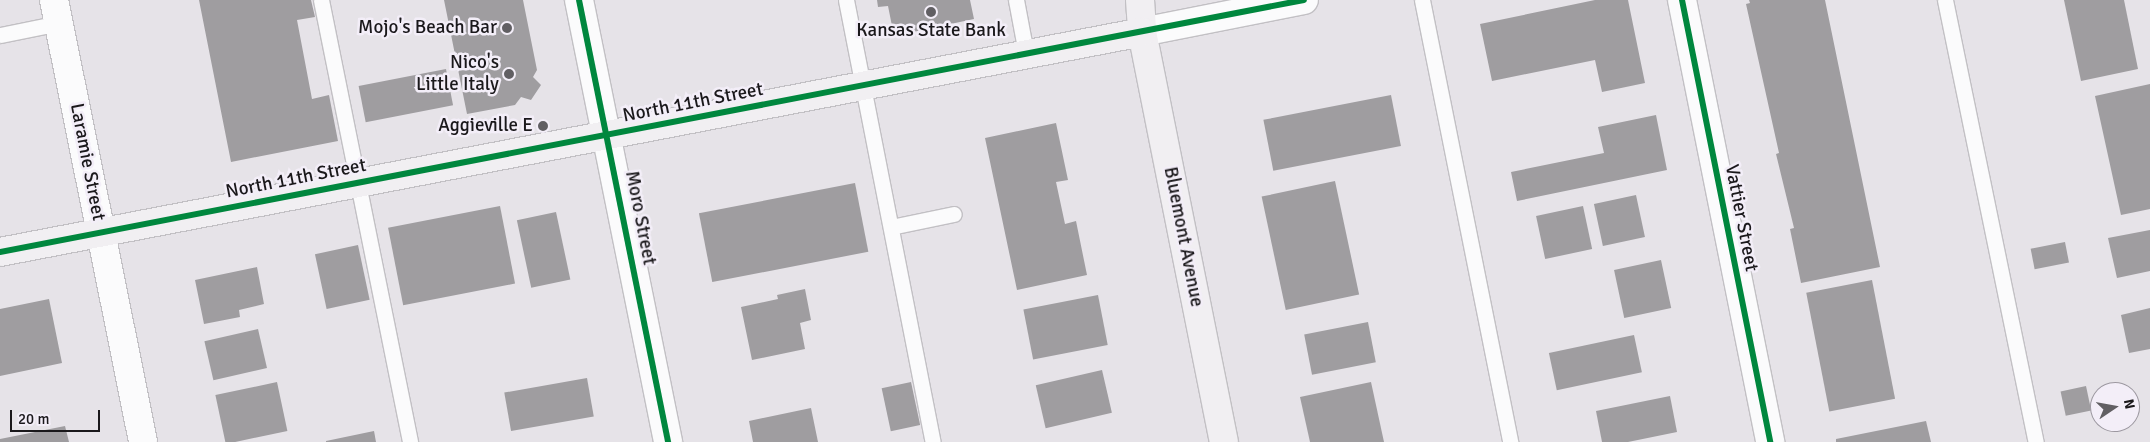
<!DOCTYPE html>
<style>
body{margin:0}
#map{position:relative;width:2150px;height:442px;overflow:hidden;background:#e6e3e8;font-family:Signika,sans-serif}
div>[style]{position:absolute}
.building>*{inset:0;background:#9f9da0;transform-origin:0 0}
.roads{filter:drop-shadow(1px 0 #c2c0c4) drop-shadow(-1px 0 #c2c0c4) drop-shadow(0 1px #c2c0c4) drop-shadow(0 -1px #c2c0c4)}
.lane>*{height:15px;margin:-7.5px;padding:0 7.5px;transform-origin:7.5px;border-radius:7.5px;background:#fbfbfc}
.street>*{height:28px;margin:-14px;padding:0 14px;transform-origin:14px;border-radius:14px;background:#fbfbfc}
.secondary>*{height:28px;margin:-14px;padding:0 14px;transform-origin:14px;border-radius:14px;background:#f1eff2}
.cycleway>*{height:6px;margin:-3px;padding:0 3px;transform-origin:3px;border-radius:3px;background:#00873e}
.dots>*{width:14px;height:14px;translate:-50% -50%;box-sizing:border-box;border:2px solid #f3eef8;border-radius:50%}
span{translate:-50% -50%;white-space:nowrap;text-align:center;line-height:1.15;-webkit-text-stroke:5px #f3eef8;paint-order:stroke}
.poi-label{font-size:19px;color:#1a181b}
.right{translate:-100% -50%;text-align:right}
.street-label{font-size:19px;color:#1a181b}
.north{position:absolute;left:2090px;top:382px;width:50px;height:50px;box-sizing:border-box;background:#f3eef8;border:1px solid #9c98a0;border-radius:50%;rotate:78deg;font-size:14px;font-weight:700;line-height:20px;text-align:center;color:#1a181b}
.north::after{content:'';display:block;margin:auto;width:18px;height:22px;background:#615f63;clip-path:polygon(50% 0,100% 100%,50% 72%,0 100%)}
.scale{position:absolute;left:10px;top:410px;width:90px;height:22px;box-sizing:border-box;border:2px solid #1a181b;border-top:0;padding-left:6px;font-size:15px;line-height:18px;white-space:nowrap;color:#1a181b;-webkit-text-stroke:4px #f3eef8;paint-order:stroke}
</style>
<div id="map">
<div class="building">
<div style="clip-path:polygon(199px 0,311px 0,315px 17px,297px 20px,312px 99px,329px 95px,338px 141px,231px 162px)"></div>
<div style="clip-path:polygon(444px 0,523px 0,537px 70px,533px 77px,541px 85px,531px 100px,521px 97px,515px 105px,467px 114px)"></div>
<div style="clip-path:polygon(877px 0,970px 0,974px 19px,894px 36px,888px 6px,878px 7px)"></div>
<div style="clip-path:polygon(1595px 0,1628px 0,1645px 83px,1602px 92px,1595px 60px,1492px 81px,1480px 24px)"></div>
<div style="clip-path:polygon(1749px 0,1825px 0,1880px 267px,1801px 283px,1790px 229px,1794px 228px,1776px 154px,1779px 153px,1746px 4px,1750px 3px)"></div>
<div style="clip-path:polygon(2064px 0,2124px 0,2138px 69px,2081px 81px)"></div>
<div style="left:446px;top:69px;width:37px;height:89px;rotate:79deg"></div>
<div style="clip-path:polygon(2150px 84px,2150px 209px,2121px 215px,2095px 96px)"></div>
<div style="left:1391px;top:95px;width:52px;height:130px;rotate:79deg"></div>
<div style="clip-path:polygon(1656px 115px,1667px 170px,1517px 201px,1511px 172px,1604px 153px,1598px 127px)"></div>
<div style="clip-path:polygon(1056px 123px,1068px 180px,1056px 182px,1065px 224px,1076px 221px,1087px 275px,1017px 290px,985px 138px)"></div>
<div style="left:1335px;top:181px;width:116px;height:75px;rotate:78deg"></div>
<div style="left:855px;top:183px;width:70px;height:159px;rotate:79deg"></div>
<div style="left:1636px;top:195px;width:43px;height:43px;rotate:78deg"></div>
<div style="left:500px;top:206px;width:79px;height:114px;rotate:79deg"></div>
<div style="left:1583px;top:206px;width:44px;height:48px;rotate:78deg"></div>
<div style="left:556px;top:212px;width:69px;height:40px;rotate:78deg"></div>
<div style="clip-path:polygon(2150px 230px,2150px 271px,2117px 278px,2108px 238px)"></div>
<div style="left:2065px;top:242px;width:21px;height:35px;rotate:79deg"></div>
<div style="left:358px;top:245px;width:56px;height:44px;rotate:78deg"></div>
<div style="left:1661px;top:260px;width:49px;height:48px;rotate:78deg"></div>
<div style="clip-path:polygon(257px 267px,264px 304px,239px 310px,240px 317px,204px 324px,195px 280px)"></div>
<div style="left:1872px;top:280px;width:121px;height:67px;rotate:79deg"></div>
<div style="clip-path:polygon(805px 289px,811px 320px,800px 323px,805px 349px,752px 360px,741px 307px,778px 299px,777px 295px)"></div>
<div style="left:1098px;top:295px;width:51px;height:76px;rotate:79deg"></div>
<div style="clip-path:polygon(49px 299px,62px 363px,0 376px,0 309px)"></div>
<div style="clip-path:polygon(2150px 308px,2150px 349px,2129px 353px,2121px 315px)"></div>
<div style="left:1368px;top:322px;width:41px;height:65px;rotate:79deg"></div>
<div style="left:258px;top:329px;width:40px;height:55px;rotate:77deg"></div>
<div style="left:1634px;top:335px;width:38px;height:87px;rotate:78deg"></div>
<div style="left:1102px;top:370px;width:44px;height:68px;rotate:77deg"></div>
<div style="left:587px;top:378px;width:39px;height:84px;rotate:80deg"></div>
<div style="left:277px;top:382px;width:50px;height:63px;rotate:78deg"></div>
<div style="left:911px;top:382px;width:44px;height:30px;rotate:78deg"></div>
<div style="clip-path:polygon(1371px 382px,1384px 442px,1310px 442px,1300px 397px)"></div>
<div style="left:2086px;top:386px;width:25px;height:26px;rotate:78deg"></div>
<div style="clip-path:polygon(1670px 396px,1677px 432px,1628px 442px,1602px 442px,1596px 411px)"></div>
<div style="clip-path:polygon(811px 408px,818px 442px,753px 442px,749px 421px)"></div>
<div style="clip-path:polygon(1926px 421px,1931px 442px,1836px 442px,1836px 439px)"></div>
<div style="clip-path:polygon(65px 426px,69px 442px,0 442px,0 439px)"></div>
<div style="clip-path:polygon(374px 431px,376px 442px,326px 442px,326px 441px)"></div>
</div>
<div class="roads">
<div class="lane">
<div style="left:321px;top:0;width:451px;rotate:78.6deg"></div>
<div style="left:846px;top:0;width:450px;rotate:78.9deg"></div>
<div style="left:1016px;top:0;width:54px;rotate:79.3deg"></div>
<div style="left:1422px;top:0;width:451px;rotate:78.7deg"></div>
<div style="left:1945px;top:0;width:451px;rotate:78.4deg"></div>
<div style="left:0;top:35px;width:60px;rotate:-11.5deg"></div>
<div style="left:891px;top:227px;width:64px;rotate:-11.7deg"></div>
</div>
<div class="street">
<div style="left:54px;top:0;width:451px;rotate:78.6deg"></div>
<div style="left:579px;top:0;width:451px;rotate:78.6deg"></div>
<div style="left:1682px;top:0;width:451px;rotate:78.7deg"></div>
<div style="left:1142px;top:32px;width:165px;rotate:-11.2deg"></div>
</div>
<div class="secondary">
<div style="left:1140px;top:0;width:32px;rotate:86deg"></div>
<div style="left:1142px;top:32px;width:418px;rotate:78.7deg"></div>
<div style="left:0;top:252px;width:1163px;rotate:-10.9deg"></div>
</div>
</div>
<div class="cycleway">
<div style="left:579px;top:0;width:451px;rotate:78.6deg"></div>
<div style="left:1682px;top:0;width:451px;rotate:78.7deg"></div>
<div style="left:0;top:252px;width:1328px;rotate:-10.94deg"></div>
</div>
<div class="dots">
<div style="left:931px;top:12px;background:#615f63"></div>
<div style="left:507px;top:28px;background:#615f63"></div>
<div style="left:509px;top:74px;background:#615f63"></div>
<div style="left:543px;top:126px;background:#615f63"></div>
</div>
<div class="poi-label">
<span class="right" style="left:497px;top:28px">Mojo's Beach Bar</span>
<span style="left:931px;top:31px">Kansas State Bank</span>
<span class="right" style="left:499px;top:74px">Nico's<br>Little Italy</span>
<span class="right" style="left:533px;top:126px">Aggieville E</span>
</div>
<div class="street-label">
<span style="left:693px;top:103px;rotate:-11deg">North 11th Street</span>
<span style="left:87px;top:162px;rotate:79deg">Laramie Street</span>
<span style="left:296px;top:179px;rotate:-11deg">North 11th Street</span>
<span style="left:640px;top:218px;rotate:79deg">Moro Street</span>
<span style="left:1741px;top:218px;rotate:79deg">Vattier Street</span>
<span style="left:1183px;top:237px;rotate:79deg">Bluemont Avenue</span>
</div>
<div class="north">N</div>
<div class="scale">20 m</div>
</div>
